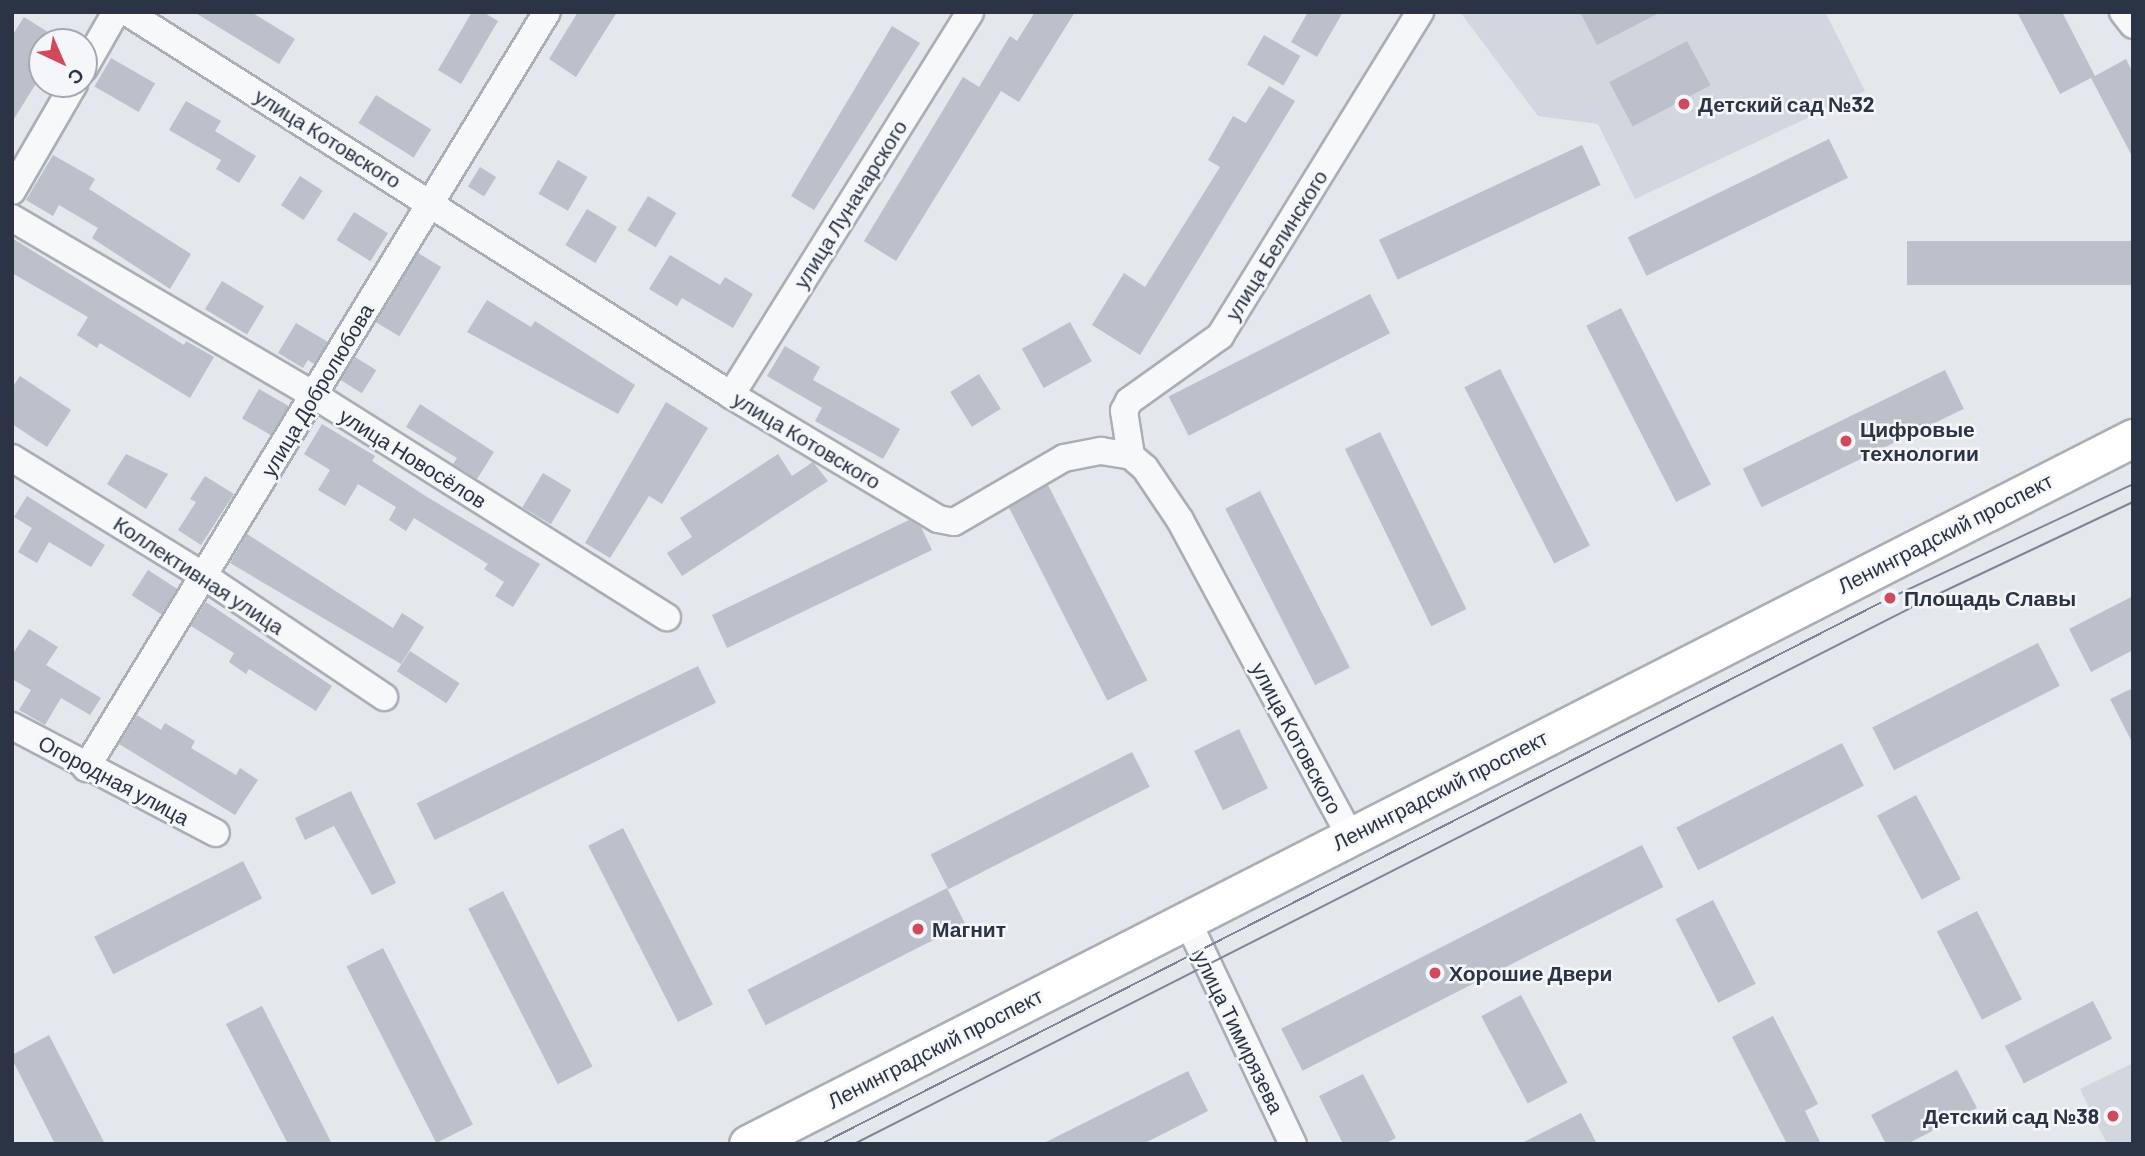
<!DOCTYPE html>
<meta charset="utf-8">
<style>
body{margin:0}
#map{position:relative;width:2145px;height:1156px;overflow:hidden;background:#e4e7ec;font-family:Barlow,sans-serif}
div>[style]{position:absolute}
.built>*{inset:0;background:#d2d6de}
.building>*{inset:0;background:#bbc0ca;transform-origin:0 0}
.roads{filter:drop-shadow(2px 0 #a9aeb7) drop-shadow(-2px 0 #a9aeb7) drop-shadow(0 2px #a9aeb7) drop-shadow(0 -2px #a9aeb7)}
.street>*{height:26px;margin:-13px;padding:0 13px;transform-origin:13px;border-radius:13px;background:#f7f8fa}
.secondary>*{height:37px;margin:-18.5px;padding:0 18.5px;transform-origin:18.5px;border-radius:18.5px;background:#fff}
.tram>*{height:2px;margin:-1px;padding:0 1px;transform-origin:1px;border-radius:1px;background:#7d8696}
.dots>*{width:19px;height:19px;translate:-50% -50%;box-sizing:border-box;border:4px solid #f4f6f9;border-radius:50%}
span{translate:-50% -50%;white-space:nowrap;text-align:center;line-height:1.15;-webkit-text-stroke:5px #f4f6f9;paint-order:stroke}
.poi-label{font-size:21px;color:#2b3445;font-weight:700}
.left{translate:0 -50%;text-align:left}
.right{translate:-100% -50%;text-align:right}
.street-label{font-size:21px;color:#2b3445}
.frame{position:absolute;inset:0;border:14px solid #2b3445;pointer-events:none}
.north{position:absolute;left:28px;top:28px;width:70px;height:70px;box-sizing:border-box;background:#f4f6f9;border:2px solid #a4a8b1;border-radius:50%;rotate:136deg;font-size:19px;font-weight:700;line-height:28px;text-align:center;color:#2b3445}
.north::after{content:'';display:block;margin:auto;width:24px;height:32px;background:#d1495b;clip-path:polygon(50% 0,100% 100%,50% 72%,0 100%)}
</style>
<div id="map">
<div class="built">
<div style="clip-path:polygon(1460px 12px,1825px 12px,1865px 91px,1635px 199px,1598px 124px,1538px 116px)"></div>
<div style="clip-path:polygon(2133px 1063px,2133px 1144px,2107px 1144px,2080px 1089px)"></div>
</div>
<div class="building">
<div style="clip-path:polygon(194px 12px,251px 12px,295px 39px,279px 64px)"></div>
<div style="clip-path:polygon(472px 12px,483px 12px,498px 21px,461px 84px,438px 70px)"></div>
<div style="clip-path:polygon(578px 12px,617px 12px,576px 77px,549px 59px)"></div>
<div style="clip-path:polygon(1035px 12px,1075px 12px,1019px 102px,1001px 91px,896px 261px,864px 241px,963px 77px,979px 87px,1010px 36px,1017px 41px)"></div>
<div style="clip-path:polygon(1308px 12px,1343px 12px,1317px 57px,1291px 42px)"></div>
<div style="clip-path:polygon(1580px 12px,1661px 12px,1597px 45px)"></div>
<div style="clip-path:polygon(2017px 12px,2062px 12px,2095px 76px,2126px 59px,2133px 73px,2133px 158px,2091px 78px,2060px 94px)"></div>
<div style="clip-path:polygon(24px 17px,64px 42px,42px 42px,42px 74px,12px 122px,12px 36px)"></div>
<div style="clip-path:polygon(892px 26px,920px 43px,814px 210px,791px 196px)"></div>
<div style="left:1264px;top:35px;width:42px;height:34px;rotate:30deg"></div>
<div style="left:1687px;top:41px;width:50px;height:88px;rotate:62deg"></div>
<div style="left:111px;top:58px;width:51px;height:33px;rotate:30deg"></div>
<div style="clip-path:polygon(1269px 86px,1295px 101px,1140px 355px,1092px 325px,1124px 273px,1145px 287px,1220px 167px,1208px 160px,1233px 116px,1246px 123px)"></div>
<div style="left:376px;top:95px;width:65px;height:33px;rotate:32deg"></div>
<div style="clip-path:polygon(186px 101px,221px 121px,215px 131px,256px 156px,239px 183px,216px 169px,221px 160px,169px 130px)"></div>
<div style="left:1829px;top:139px;width:43px;height:224px;rotate:64deg"></div>
<div style="left:1582px;top:145px;width:44px;height:224px;rotate:65deg"></div>
<div style="clip-path:polygon(53px 155px,95px 179px,89px 189px,191px 254px,170px 289px,92px 238px,98px 228px,59px 205px,53px 216px,26px 200px)"></div>
<div style="left:558px;top:160px;width:34px;height:39px;rotate:30deg"></div>
<div style="left:480px;top:167px;width:19px;height:23px;rotate:32deg"></div>
<div style="left:300px;top:176px;width:27px;height:35px;rotate:33deg"></div>
<div style="left:648px;top:196px;width:33px;height:40px;rotate:31deg"></div>
<div style="left:587px;top:209px;width:35px;height:42px;rotate:31deg"></div>
<div style="left:354px;top:212px;width:40px;height:33px;rotate:32deg"></div>
<div style="clip-path:polygon(12px 238px,184px 345px,186px 341px,214px 357px,190px 398px,100px 343px,97px 348px,77px 335px,88px 317px,12px 273px)"></div>
<div style="left:2133px;top:241px;width:44px;height:226px;rotate:90deg"></div>
<div style="left:418px;top:253px;width:27px;height:81px;rotate:31deg"></div>
<div style="clip-path:polygon(670px 255px,720px 285px,725px 277px,753px 294px,733px 328px,682px 298px,677px 306px,649px 289px)"></div>
<div style="left:222px;top:281px;width:49px;height:33px;rotate:31deg"></div>
<div style="left:1370px;top:294px;width:44px;height:226px;rotate:63deg"></div>
<div style="clip-path:polygon(487px 300px,531px 327px,535px 321px,635px 385px,618px 414px,467px 332px)"></div>
<div style="left:1621px;top:308px;width:198px;height:39px;rotate:63deg"></div>
<div style="left:1070px;top:322px;width:45px;height:55px;rotate:61deg"></div>
<div style="clip-path:polygon(296px 323px,328px 342px,314px 364px,308px 360px,303px 368px,278px 353px)"></div>
<div style="clip-path:polygon(785px 346px,820px 367px,813px 380px,900px 429px,883px 459px,815px 421px,822px 408px,767px 376px)"></div>
<div style="left:355px;top:357px;width:25px;height:27px;rotate:32deg"></div>
<div style="left:1500px;top:369px;width:198px;height:40px;rotate:63deg"></div>
<div style="left:1945px;top:370px;width:43px;height:225px;rotate:64deg"></div>
<div style="left:979px;top:374px;width:41px;height:34px;rotate:58deg"></div>
<div style="clip-path:polygon(20px 376px,71px 410px,47px 447px,12px 424px,12px 388px)"></div>
<div style="left:259px;top:389px;width:34px;height:34px;rotate:30deg"></div>
<div style="clip-path:polygon(666px 402px,708px 428px,662px 504px,649px 496px,610px 558px,585px 543px)"></div>
<div style="clip-path:polygon(420px 404px,494px 452px,477px 479px,453px 464px,457px 458px,406px 427px)"></div>
<div style="clip-path:polygon(322px 424px,375px 456px,372px 461px,427px 497px,540px 564px,513px 607px,495px 596px,504px 582px,484px 569px,488px 564px,414px 518px,406px 531px,389px 520px,396px 507px,358px 484px,345px 506px,318px 490px,330px 470px,304px 454px)"></div>
<div style="left:1380px;top:432px;width:197px;height:39px;rotate:64deg"></div>
<div style="clip-path:polygon(126px 454px,168px 474px,146px 509px,107px 484px)"></div>
<div style="clip-path:polygon(778px 454px,792px 476px,813px 462px,828px 481px,682px 576px,667px 553px,692px 537px,680px 518px)"></div>
<div style="left:543px;top:473px;width:33px;height:40px;rotate:31deg"></div>
<div style="clip-path:polygon(205px 476px,234px 494px,201px 545px,178px 530px,196px 502px,190px 499px)"></div>
<div style="left:1048px;top:485px;width:219px;height:45px;rotate:63deg"></div>
<div style="left:1260px;top:491px;width:198px;height:39px;rotate:63deg"></div>
<div style="clip-path:polygon(27px 496px,105px 545px,91px 567px,49px 542px,37px 563px,18px 552px,32px 528px,14px 517px)"></div>
<div style="clip-path:polygon(909px 520px,921px 527px,932px 550px,727px 648px,712px 615px)"></div>
<div style="clip-path:polygon(247px 534px,393px 628px,402px 613px,424px 627px,401px 664px,230px 563px)"></div>
<div style="left:148px;top:570px;width:35px;height:30px;rotate:33deg"></div>
<div style="clip-path:polygon(2133px 596px,2133px 650px,2091px 672px,2069px 629px)"></div>
<div style="clip-path:polygon(206px 602px,332px 686px,316px 711px,249px 669px,246px 674px,229px 662px,234px 653px,191px 626px)"></div>
<div style="clip-path:polygon(29px 629px,58px 647px,46px 665px,101px 698px,90px 715px,61px 698px,45px 725px,19px 710px,31px 690px,12px 679px,12px 655px)"></div>
<div style="left:2038px;top:643px;width:48px;height:186px;rotate:63deg"></div>
<div style="left:410px;top:651px;width:59px;height:24px;rotate:33deg"></div>
<div style="left:698px;top:666px;width:41px;height:313px;rotate:64deg"></div>
<div style="clip-path:polygon(2133px 688px,2133px 744px,2110px 699px)"></div>
<div style="clip-path:polygon(137px 715px,161px 730px,165px 723px,195px 741px,191px 748px,236px 775px,240px 768px,258px 780px,235px 815px,119px 744px)"></div>
<div style="left:1239px;top:729px;width:66px;height:50px;rotate:64deg"></div>
<div style="left:1842px;top:743px;width:48px;height:186px;rotate:63deg"></div>
<div style="left:1132px;top:752px;width:39px;height:226px;rotate:63deg"></div>
<div style="clip-path:polygon(351px 791px,396px 883px,372px 895px,334px 826px,305px 840px,295px 818px)"></div>
<div style="left:1916px;top:795px;width:95px;height:44px;rotate:62deg"></div>
<div style="left:623px;top:828px;width:198px;height:39px;rotate:63deg"></div>
<div style="left:1642px;top:845px;width:47px;height:405px;rotate:63deg"></div>
<div style="left:243px;top:861px;width:42px;height:167px;rotate:63deg"></div>
<div style="left:947px;top:888px;width:40px;height:224px;rotate:63deg"></div>
<div style="left:503px;top:891px;width:197px;height:39px;rotate:63deg"></div>
<div style="left:1713px;top:900px;width:94px;height:42px;rotate:63deg"></div>
<div style="left:1977px;top:911px;width:99px;height:45px;rotate:63deg"></div>
<div style="left:383px;top:948px;width:198px;height:41px;rotate:63deg"></div>
<div style="left:1521px;top:995px;width:99px;height:45px;rotate:62deg"></div>
<div style="left:2093px;top:1001px;width:42px;height:99px;rotate:63deg"></div>
<div style="clip-path:polygon(262px 1006px,332px 1144px,288px 1144px,226px 1024px)"></div>
<div style="clip-path:polygon(1773px 1016px,1818px 1104px,1805px 1111px,1821px 1144px,1787px 1144px,1732px 1037px)"></div>
<div style="clip-path:polygon(49px 1035px,105px 1144px,55px 1144px,12px 1059px,12px 1055px)"></div>
<div style="clip-path:polygon(1957px 1070px,1977px 1108px,1907px 1144px,1886px 1144px,1871px 1115px)"></div>
<div style="clip-path:polygon(1188px 1071px,1208px 1111px,1143px 1144px,1042px 1144px)"></div>
<div style="clip-path:polygon(1363px 1074px,1396px 1138px,1384px 1144px,1343px 1144px,1319px 1096px)"></div>
<div style="clip-path:polygon(1581px 1113px,1597px 1144px,1520px 1144px)"></div>
</div>
<div class="roads">
<div class="street">
<div style="left:127px;top:12px;width:715px;rotate:32.38deg"></div>
<div style="left:731px;top:395px;width:241px;rotate:30.9deg"></div>
<div style="left:938px;top:519px;width:16px;rotate:11deg"></div>
<div style="left:954px;top:522px;width:127px;rotate:-30.2deg"></div>
<div style="left:1064px;top:458px;width:38px;rotate:-11deg"></div>
<div style="left:1101px;top:451px;width:30px;rotate:9deg"></div>
<div style="left:1131px;top:456px;width:18px;rotate:41deg"></div>
<div style="left:1145px;top:468px;width:63px;rotate:56.1deg"></div>
<div style="left:1180px;top:520px;width:359px;rotate:61.7deg"></div>
<div style="left:2123px;top:12px;width:16px;rotate:52deg"></div>
<div style="left:84px;top:68px;width:64px;rotate:-60.3deg"></div>
<div style="left:12px;top:191px;width:124px;rotate:-59.9deg"></div>
<div style="left:12px;top:218px;width:350px;rotate:30.4deg"></div>
<div style="left:314px;top:395px;width:417px;rotate:32.2deg"></div>
<div style="left:731px;top:395px;width:451px;rotate:-58deg"></div>
<div style="left:1131px;top:456px;width:46px;rotate:-98.8deg"></div>
<div style="left:1124px;top:411px;width:11px;rotate:-63deg"></div>
<div style="left:1129px;top:401px;width:112px;rotate:-35.5deg"></div>
<div style="left:1220px;top:336px;width:381px;rotate:-58.3deg"></div>
<div style="left:12px;top:458px;width:225px;rotate:31.6deg"></div>
<div style="left:204px;top:576px;width:217px;rotate:33.9deg"></div>
<div style="left:12px;top:726px;width:230px;rotate:27.7deg"></div>
<div style="left:86px;top:768px;width:885px;rotate:-58.63deg"></div>
<div style="left:1187px;top:920px;width:248px;rotate:64.7deg"></div>
</div>
<div class="secondary">
<div style="left:748px;top:1144px;width:1555px;rotate:-27.01deg"></div>
</div>
</div>
<div class="tram">
<div style="left:821px;top:1144px;width:1200px;rotate:-27.06deg"></div>
<div style="left:1890px;top:598px;width:268px;rotate:-25.1deg"></div>
<div style="left:854px;top:1144px;width:1211px;rotate:-26.9deg"></div>
<div style="left:1934px;top:596px;width:220px;rotate:-25.3deg"></div>
</div>
<div class="dots">
<div style="left:1684px;top:104px;background:#d1495b"></div>
<div style="left:1846px;top:441px;background:#d1495b"></div>
<div style="left:1890px;top:598px;background:#d1495b"></div>
<div style="left:918px;top:929px;background:#d1495b"></div>
<div style="left:1435px;top:973px;background:#d1495b"></div>
<div style="left:2113px;top:1116px;background:#d1495b"></div>
</div>
<div class="poi-label">
<span class="left" style="left:1698px;top:104px">Детский сад №32</span>
<span class="left" style="left:1860px;top:441px">Цифровые<br>технологии</span>
<span class="left" style="left:1904px;top:598px">Площадь Славы</span>
<span class="left" style="left:932px;top:929px">Магнит</span>
<span class="left" style="left:1449px;top:973px">Хорошие Двери</span>
<span class="right" style="left:2099px;top:1116px">Детский сад №38</span>
</div>
<div class="street-label">
<span style="left:328px;top:138px;rotate:32deg">улица Котовского</span>
<span style="left:850px;top:204px;rotate:-58deg">улица Луначарского</span>
<span style="left:1276px;top:245px;rotate:-58deg">улица Белинского</span>
<span style="left:317px;top:390px;rotate:-59deg">улица Добролюбова</span>
<span style="left:807px;top:440px;rotate:31deg">улица Котовского</span>
<span style="left:413px;top:458px;rotate:32deg">улица Новосёлов</span>
<span style="left:1945px;top:533px;rotate:-27deg">Ленинградский проспект</span>
<span style="left:199px;top:575px;rotate:33deg">Коллективная улица</span>
<span style="left:1297px;top:738px;rotate:62deg">улица Котовского</span>
<span style="left:114px;top:780px;rotate:28deg">Огородная улица</span>
<span style="left:1440px;top:790px;rotate:-27deg">Ленинградский проспект</span>
<span style="left:1239px;top:1032px;rotate:64deg">улица Тимирязева</span>
<span style="left:935px;top:1048px;rotate:-27deg">Ленинградский проспект</span>
</div>
<div class="frame"></div>
<div class="north">С</div>
</div>
